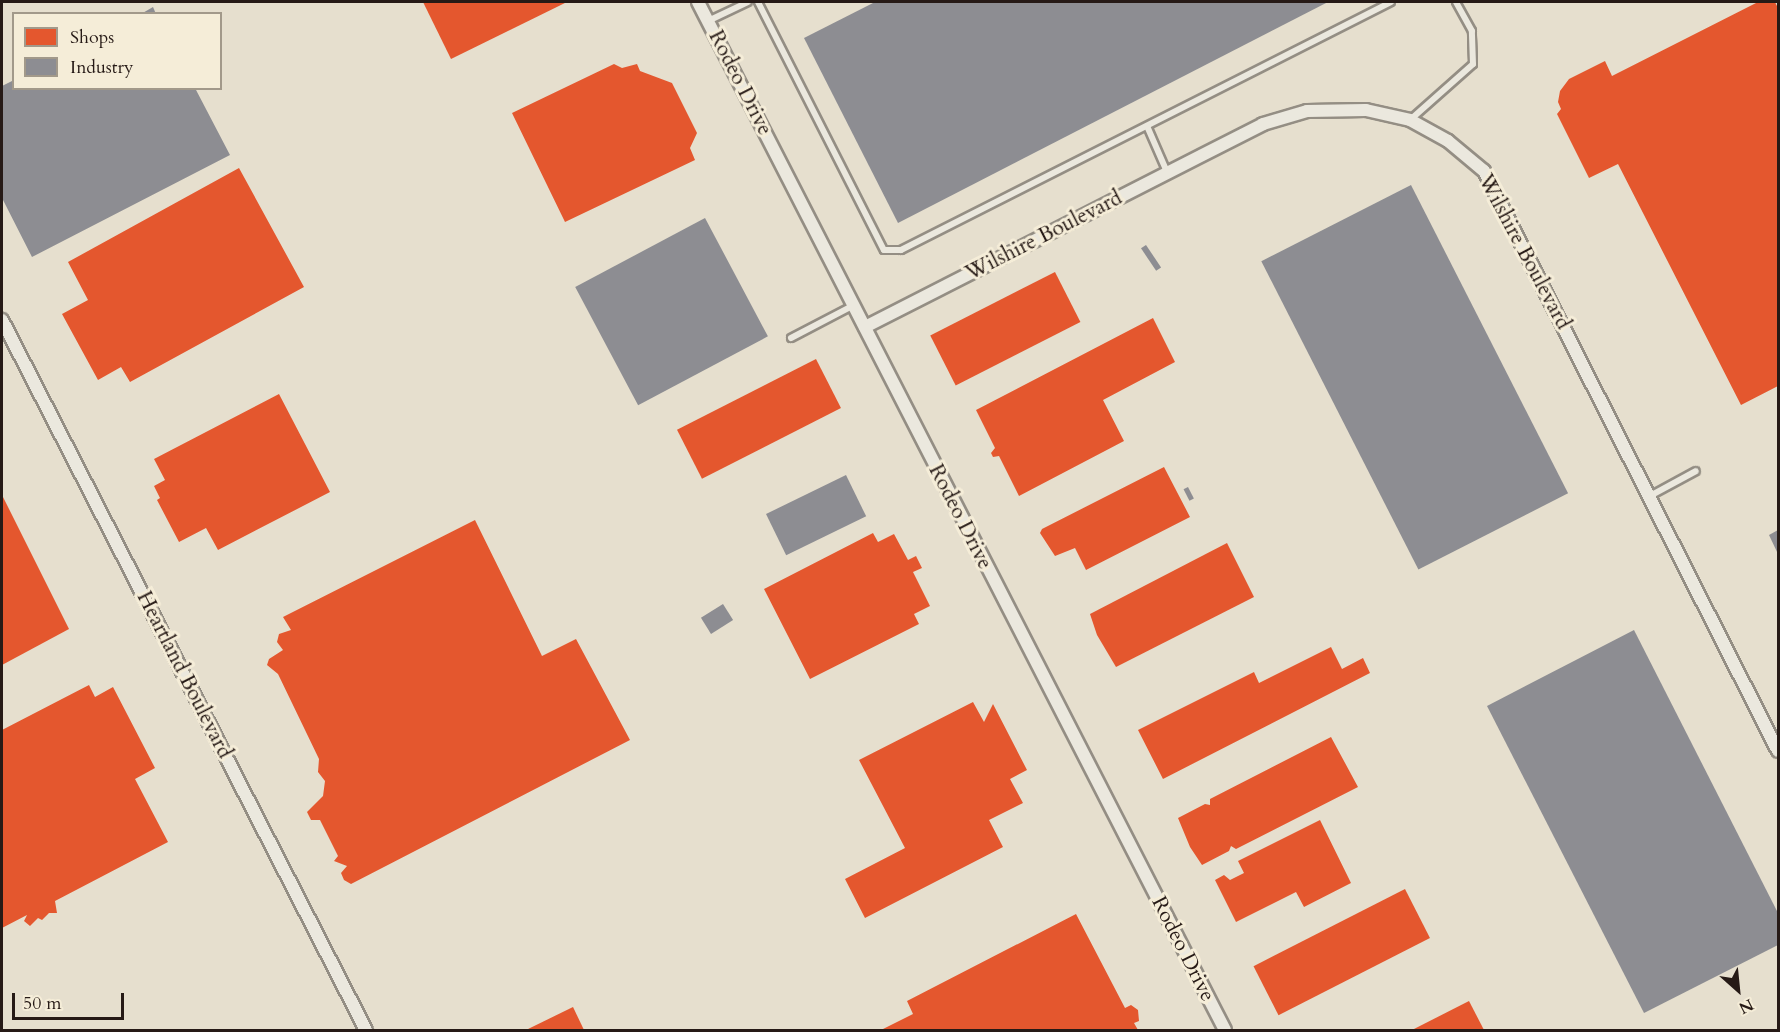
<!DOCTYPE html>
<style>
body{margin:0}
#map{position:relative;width:1780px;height:1032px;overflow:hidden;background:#e6dfce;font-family:Cardo,serif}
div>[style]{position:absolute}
.shops>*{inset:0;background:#e4572e;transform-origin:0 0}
.industry>*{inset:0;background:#8d8d92;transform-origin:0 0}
.roads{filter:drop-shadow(2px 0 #948e84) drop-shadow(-2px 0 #948e84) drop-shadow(0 2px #948e84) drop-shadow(0 -2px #948e84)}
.lane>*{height:6px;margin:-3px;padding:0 3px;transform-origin:3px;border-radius:3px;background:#ebe8de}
.street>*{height:12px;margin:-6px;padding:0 6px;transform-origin:6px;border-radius:6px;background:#ebe8de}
span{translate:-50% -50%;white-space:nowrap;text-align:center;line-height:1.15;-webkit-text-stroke:6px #f5edd8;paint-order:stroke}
.street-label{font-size:21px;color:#261a16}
.frame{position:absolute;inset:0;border:3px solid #261a16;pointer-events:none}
.legend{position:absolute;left:12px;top:12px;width:210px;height:78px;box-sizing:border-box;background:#f5edd8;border:2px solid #a2998a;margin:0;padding:8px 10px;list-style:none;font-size:18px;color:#261a16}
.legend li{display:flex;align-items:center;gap:12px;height:30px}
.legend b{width:30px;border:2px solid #a2998a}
.north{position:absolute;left:1708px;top:960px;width:60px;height:60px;-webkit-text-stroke:4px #f5edd8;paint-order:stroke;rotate:153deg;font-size:16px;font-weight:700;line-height:24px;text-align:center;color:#261a16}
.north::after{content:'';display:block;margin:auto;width:21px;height:27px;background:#261a16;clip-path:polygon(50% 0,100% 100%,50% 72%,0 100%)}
.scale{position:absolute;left:12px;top:993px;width:112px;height:27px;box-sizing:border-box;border:3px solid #261a16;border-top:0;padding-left:8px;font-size:18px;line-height:21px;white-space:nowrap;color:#261a16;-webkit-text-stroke:4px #f5edd8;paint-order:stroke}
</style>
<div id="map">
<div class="shops">
<div style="clip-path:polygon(423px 2px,567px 2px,451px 59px)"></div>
<div style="clip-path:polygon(1758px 2px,1775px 2px,1778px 8px,1778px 386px,1741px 405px,1618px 164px,1589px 178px,1557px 114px,1561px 109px,1558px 102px,1560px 91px,1569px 79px,1605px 61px,1612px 76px)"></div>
<div style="clip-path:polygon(614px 64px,622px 68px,637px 64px,640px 71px,672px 83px,697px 133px,690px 148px,695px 160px,565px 222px,512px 113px)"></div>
<div style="clip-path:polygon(239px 168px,304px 287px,130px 382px,121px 367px,98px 380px,62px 314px,88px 300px,68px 262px)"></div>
<div style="left:1055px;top:272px;width:56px;height:140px;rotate:63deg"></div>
<div style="clip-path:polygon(1153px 318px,1175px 362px,1103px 400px,1124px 441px,1019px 496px,999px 456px,993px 457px,991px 453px,995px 448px,976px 410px)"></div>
<div style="left:816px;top:359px;width:55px;height:156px;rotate:63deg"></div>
<div style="clip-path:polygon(279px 394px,330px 492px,218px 550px,206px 528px,179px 542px,157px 500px,160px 498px,154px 486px,165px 480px,154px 459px)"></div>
<div style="clip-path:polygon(1164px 467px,1190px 517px,1086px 570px,1075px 548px,1055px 556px,1040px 533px,1042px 529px)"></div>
<div style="clip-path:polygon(2px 495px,69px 629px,2px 665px)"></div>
<div style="clip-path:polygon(475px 520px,542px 656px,576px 639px,630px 740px,351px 884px,344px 880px,341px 873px,347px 866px,334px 861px,338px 856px,320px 820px,311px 820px,307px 812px,323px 796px,325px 781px,318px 772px,319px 759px,278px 674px,267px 665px,269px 659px,283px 650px,277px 642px,279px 634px,291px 630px,283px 617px)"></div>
<div style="clip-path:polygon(873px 533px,878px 542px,894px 534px,908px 560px,916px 556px,922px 568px,913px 572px,930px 606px,914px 614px,919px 624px,810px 679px,764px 589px)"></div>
<div style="clip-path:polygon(1227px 543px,1254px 597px,1116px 667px,1097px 635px,1090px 614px)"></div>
<div style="clip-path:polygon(1331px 647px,1342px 669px,1363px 658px,1370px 673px,1163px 779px,1138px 730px,1254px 672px,1259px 683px)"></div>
<div style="clip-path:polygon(89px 685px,95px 697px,113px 687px,155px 768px,135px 779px,168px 842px,55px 901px,57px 913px,49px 913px,42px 920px,38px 918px,30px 926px,24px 921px,27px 915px,2px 928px,2px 730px)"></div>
<div style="clip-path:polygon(973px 702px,984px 722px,993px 704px,1027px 770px,1010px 779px,1023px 803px,989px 820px,1003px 847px,865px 918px,845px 879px,905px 848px,859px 760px)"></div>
<div style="clip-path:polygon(1331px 737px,1358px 787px,1236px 849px,1231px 846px,1229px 851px,1202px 865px,1190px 847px,1178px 818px,1205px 804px,1210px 805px,1210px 799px)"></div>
<div style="clip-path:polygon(1320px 820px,1351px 883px,1304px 907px,1296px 892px,1236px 922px,1215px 880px,1224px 875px,1230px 880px,1244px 873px,1238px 861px)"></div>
<div style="left:1405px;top:889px;width:55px;height:170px;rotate:63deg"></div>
<div style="clip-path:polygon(1076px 914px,1125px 1008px,1131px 1005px,1138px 1010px,1139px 1021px,1134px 1023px,1138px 1030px,881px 1030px,913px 1014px,907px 1001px)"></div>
<div style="clip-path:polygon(1469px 1001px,1484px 1030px,1412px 1030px)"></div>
<div style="clip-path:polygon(573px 1007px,584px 1030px,526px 1030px)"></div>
</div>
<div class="industry">
<div style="clip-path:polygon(875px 2px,1328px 2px,898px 223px,804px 38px)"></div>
<div style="clip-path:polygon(153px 7px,156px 14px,141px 14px)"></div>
<div style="clip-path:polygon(14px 80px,14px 88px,195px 88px,230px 155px,32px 257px,2px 198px,2px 86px)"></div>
<div style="left:1411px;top:185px;width:346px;height:168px;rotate:63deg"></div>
<div style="left:705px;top:218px;width:134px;height:147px;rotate:62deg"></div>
<div style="left:1146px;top:245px;width:27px;height:6px;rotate:56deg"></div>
<div style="left:846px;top:475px;width:46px;height:89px;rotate:64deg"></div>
<div style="left:1188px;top:487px;width:13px;height:5px;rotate:63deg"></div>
<div style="clip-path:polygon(1778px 530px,1778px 554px,1769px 535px)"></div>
<div style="left:723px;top:604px;width:19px;height:26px;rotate:58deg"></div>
<div style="clip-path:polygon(1634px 630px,1778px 913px,1778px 945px,1644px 1013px,1487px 706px)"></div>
</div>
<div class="roads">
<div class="lane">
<div style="left:758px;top:2px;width:278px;rotate:63.1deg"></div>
<div style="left:884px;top:250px;width:17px"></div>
<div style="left:901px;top:250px;width:549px;rotate:-26.84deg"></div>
<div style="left:708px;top:21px;width:44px;rotate:-25.4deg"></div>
<div style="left:1410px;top:120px;width:84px;rotate:-41.6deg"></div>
<div style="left:1473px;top:64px;width:33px;rotate:-92deg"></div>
<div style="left:1472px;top:31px;width:33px;rotate:-119deg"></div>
<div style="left:1147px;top:126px;width:50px;rotate:66.5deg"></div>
<div style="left:791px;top:338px;width:71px;rotate:-27.6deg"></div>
<div style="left:1650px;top:496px;width:52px;rotate:-28.5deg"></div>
</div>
<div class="street">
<div style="left:698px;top:2px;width:1155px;rotate:62.86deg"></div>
<div style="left:2px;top:320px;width:798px;rotate:62.86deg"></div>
<div style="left:865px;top:327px;width:447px;rotate:-27deg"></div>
<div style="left:1263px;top:124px;width:46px;rotate:-16.5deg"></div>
<div style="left:1307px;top:111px;width:59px;rotate:-1deg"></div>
<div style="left:1366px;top:110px;width:45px;rotate:12.8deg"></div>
<div style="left:1410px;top:120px;width:43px;rotate:28.9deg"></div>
<div style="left:1448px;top:141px;width:47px;rotate:39.8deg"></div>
<div style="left:1484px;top:171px;width:650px;rotate:63.12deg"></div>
</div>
</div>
<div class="street-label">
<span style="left:740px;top:83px;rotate:63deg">Rodeo Drive</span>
<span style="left:1044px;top:236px;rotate:-27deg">Wilshire Boulevard</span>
<span style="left:1524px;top:252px;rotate:62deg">Wilshire Boulevard</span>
<span style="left:960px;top:517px;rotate:63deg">Rodeo Drive</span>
<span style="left:184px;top:675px;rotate:63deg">Heartland Boulevard</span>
<span style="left:1183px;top:949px;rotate:63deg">Rodeo Drive</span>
</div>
<div class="frame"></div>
<ul class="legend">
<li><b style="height:16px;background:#e4572e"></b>Shops</li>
<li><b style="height:16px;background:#8d8d92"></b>Industry</li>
</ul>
<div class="north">N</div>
<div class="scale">50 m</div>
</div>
